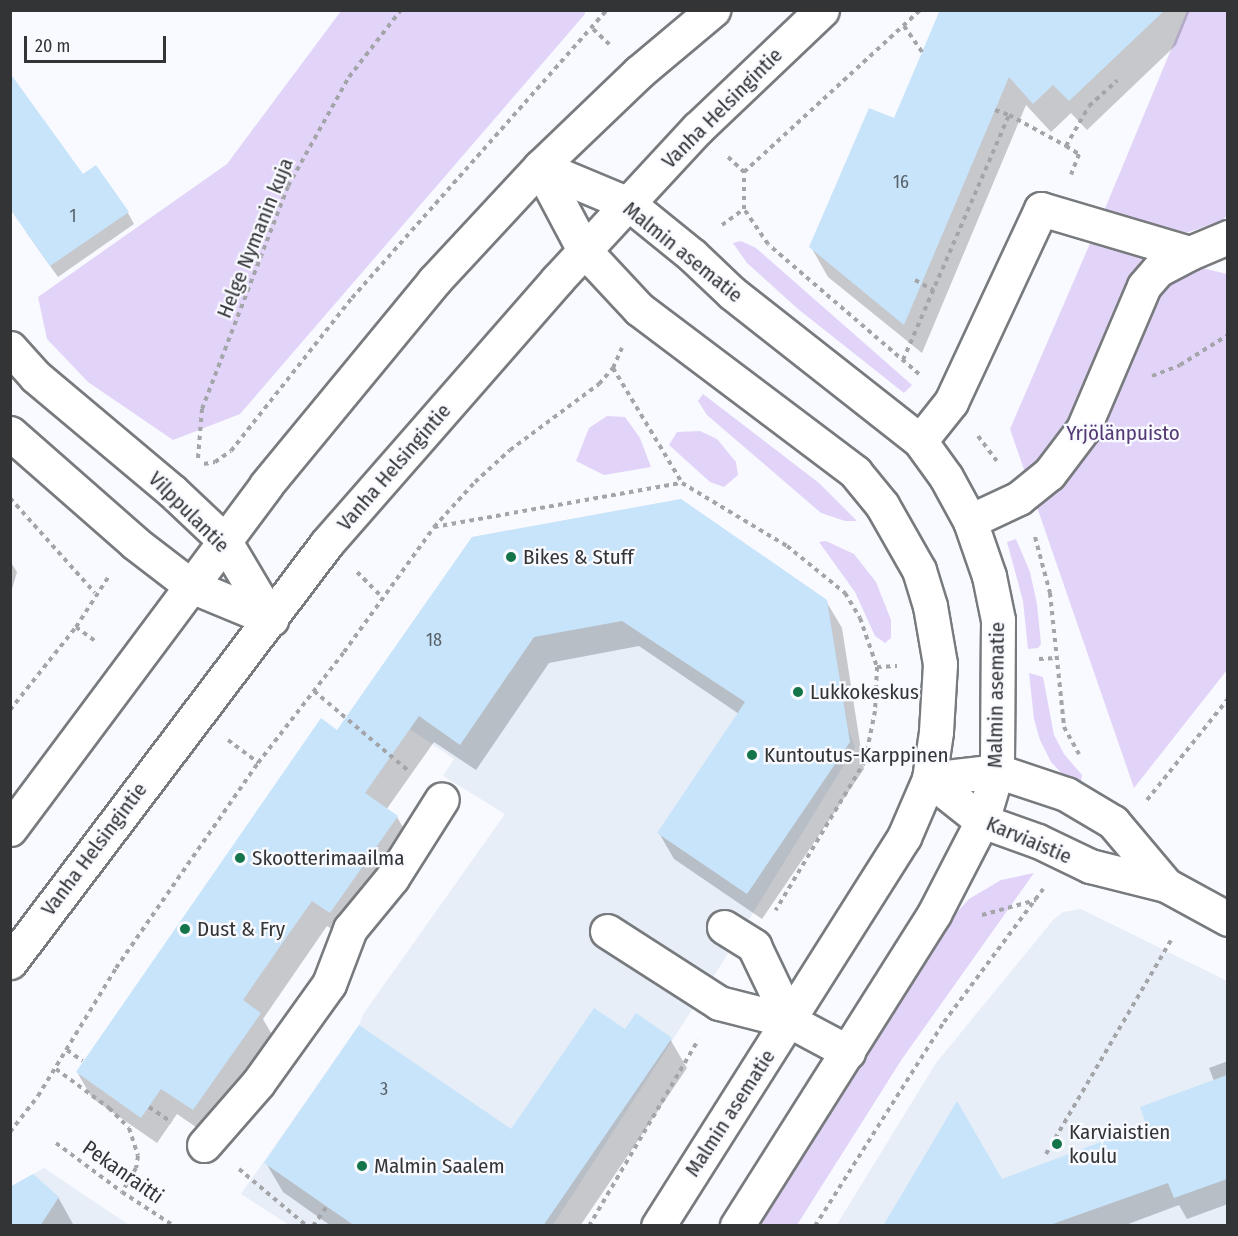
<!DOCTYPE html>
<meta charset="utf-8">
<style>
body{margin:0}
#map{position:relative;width:1238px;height:1236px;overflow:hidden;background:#f8faff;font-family:"Fira Sans Condensed",sans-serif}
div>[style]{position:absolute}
.built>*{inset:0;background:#e7eef8}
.green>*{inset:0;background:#e2d4f8}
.shadow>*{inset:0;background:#0003}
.building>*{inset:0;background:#c8e4fa}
.path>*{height:4px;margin-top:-2px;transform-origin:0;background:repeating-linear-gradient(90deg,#a4a5a9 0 4.5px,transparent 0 9px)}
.roads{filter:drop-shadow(2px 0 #787b7e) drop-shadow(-2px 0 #787b7e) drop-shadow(0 2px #787b7e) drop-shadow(0 -2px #787b7e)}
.minor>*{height:33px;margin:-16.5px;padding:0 16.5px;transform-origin:16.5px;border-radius:16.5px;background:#fff}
.major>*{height:33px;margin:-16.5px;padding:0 16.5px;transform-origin:16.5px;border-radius:16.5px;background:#fff}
.dots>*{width:16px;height:16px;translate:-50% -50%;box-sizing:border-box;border:3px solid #f8faff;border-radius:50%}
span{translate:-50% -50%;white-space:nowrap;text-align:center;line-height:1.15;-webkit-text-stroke:4.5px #f8faff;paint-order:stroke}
.number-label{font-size:18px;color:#586067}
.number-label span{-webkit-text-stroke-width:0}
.street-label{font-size:21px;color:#333436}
.park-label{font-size:21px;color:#543975}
.poi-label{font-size:21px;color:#333436}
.left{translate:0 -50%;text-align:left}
.frame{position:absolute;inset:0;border:12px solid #333436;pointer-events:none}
.scale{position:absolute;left:24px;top:36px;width:142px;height:27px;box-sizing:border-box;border:3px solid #333436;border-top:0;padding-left:8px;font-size:18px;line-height:21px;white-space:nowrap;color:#333436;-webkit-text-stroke:4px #f8faff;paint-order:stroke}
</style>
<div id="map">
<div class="built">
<div style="clip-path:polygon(681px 499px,827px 600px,848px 728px,855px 747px,719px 968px,553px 1225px,289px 1225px,241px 1194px,359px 1025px,364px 1013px,505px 814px,443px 776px,454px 759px,361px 696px,472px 537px)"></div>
<div style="clip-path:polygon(1081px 909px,1227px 981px,1227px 1225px,836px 1226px,936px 1063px,1054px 919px,1063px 912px)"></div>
<div style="clip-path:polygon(44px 1168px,129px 1225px,11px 1225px,10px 1187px)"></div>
</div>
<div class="green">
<div style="clip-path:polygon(341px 11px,585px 10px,585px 14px,240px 414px,173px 440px,88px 382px,47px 339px,38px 297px,227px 164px)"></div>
<div style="clip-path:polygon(1187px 11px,1227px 11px,1227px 215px,1223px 220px,1186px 233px,1104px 211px)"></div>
<div style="clip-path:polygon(741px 241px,756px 248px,912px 385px,904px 393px,798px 309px,747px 263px,733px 243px)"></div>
<div style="clip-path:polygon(1091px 241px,1227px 274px,1227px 670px,1134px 788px,1010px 429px)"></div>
<div style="clip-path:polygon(703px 394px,819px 483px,857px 521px,845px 521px,821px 513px,707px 415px,698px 401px)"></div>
<div style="clip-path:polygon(607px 416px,625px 417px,640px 438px,651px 467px,604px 475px,576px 461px,589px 428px)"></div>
<div style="clip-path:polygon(700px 431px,717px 439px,736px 462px,738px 475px,724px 487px,710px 482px,669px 445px,677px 432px)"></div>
<div style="clip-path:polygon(1016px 539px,1030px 572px,1037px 604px,1041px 644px,1038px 648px,1028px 649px,1023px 601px,1007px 542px)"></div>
<div style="clip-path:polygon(826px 541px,854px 554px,876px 582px,891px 620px,891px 638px,885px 643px,875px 636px,855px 592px,819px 542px)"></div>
<div style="clip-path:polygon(1029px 673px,1043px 677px,1054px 735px,1064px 754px,1082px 775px,1080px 793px,1051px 762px,1040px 740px,1034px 719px)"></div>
<div style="clip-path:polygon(1034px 873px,902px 1059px,797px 1225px,759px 1225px,957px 912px,969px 899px,1001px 880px)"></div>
</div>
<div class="shadow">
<div style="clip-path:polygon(950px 10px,1190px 10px,1176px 45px,1087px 130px,1071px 113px,1051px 132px,1026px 105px,922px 353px,828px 277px,811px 247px,895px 120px)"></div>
<div style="clip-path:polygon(83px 176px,128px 213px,134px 224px,58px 277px,26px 232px)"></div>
<div style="clip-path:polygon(473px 538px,826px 601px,842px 628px,864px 769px,762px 919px,674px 859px,659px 833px,739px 714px,639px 646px,549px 663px,476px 770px,434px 742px,386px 810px,397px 817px,412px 843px,345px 938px,327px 926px,263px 1019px,275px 1040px,209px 1136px,177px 1114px,157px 1143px,92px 1098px,77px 1072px,338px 732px)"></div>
<div style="clip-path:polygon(10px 561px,17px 572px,10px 596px)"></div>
<div style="clip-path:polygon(625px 1031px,670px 1039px,687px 1068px,580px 1226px,331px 1226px,283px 1192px,266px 1163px,511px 1131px)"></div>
<div style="clip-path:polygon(1228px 1061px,1228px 1204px,1187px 1219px,1179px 1205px,1123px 1226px,884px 1226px,1148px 1126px,1214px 1081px,1209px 1068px)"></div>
<div style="clip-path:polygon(58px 1197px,74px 1226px,10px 1226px)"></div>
</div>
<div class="building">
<div style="clip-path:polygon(940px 10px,1165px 10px,1069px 101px,1053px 85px,1033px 104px,1009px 77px,904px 325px,809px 247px,869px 108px,894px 118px)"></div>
<div style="clip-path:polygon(10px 73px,83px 174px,96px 165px,129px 212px,50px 266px,10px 209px)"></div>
<div style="clip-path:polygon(681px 499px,827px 600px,850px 742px,747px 894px,657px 833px,745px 702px,622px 621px,534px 637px,460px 745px,419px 716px,365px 793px,398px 816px,330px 913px,312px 901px,288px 935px,243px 1000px,261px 1013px,193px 1110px,161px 1089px,141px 1118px,76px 1072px,321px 718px,337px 730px,472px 537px)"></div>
<div style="clip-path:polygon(594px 1008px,625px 1029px,636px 1013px,672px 1038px,543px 1226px,355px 1226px,264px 1163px,359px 1025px,511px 1129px)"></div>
<div style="clip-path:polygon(1227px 1075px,1227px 1179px,1174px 1198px,1168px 1183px,1047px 1226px,883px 1226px,957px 1101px,1002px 1179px,1146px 1125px,1140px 1107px)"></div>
<div style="clip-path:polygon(33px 1174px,59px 1197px,40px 1226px,10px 1226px,10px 1187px)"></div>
</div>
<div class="path">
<div style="left:904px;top:26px;width:33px;rotate:55deg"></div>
<div style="left:593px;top:29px;width:23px;rotate:43deg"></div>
<div style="left:995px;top:110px;width:15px;rotate:20deg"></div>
<div style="left:1066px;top:146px;width:15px;rotate:32deg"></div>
<div style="left:1079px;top:154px;width:22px;rotate:111deg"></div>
<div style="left:728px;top:157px;width:22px;rotate:43deg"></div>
<div style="left:722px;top:225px;width:27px;rotate:-36deg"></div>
<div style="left:915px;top:280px;width:21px;rotate:29deg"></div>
<div style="left:903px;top:360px;width:267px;rotate:-66.6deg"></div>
<div style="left:1009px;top:115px;width:65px;rotate:28.5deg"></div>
<div style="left:1066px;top:146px;width:46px;rotate:-60.1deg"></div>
<div style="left:1089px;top:106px;width:38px;rotate:-42deg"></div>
<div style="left:613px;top:368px;width:134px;rotate:59deg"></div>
<div style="left:682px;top:483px;width:122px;rotate:31deg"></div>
<div style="left:787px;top:546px;width:75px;rotate:39deg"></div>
<div style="left:845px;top:593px;width:29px;rotate:59deg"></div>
<div style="left:860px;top:618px;width:52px;rotate:70.9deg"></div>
<div style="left:877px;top:667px;width:44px;rotate:92.6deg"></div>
<div style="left:875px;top:711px;width:51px;rotate:101.3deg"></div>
<div style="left:865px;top:761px;width:174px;rotate:120.9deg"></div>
<div style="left:919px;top:374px;width:199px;rotate:-139.3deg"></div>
<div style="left:768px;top:244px;width:42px;rotate:-124.4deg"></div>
<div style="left:744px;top:209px;width:37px;rotate:-90deg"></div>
<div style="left:744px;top:172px;width:239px;rotate:-42.6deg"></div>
<div style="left:1152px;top:376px;width:30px;rotate:-21deg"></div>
<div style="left:1180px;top:365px;width:57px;rotate:-32deg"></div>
<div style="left:978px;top:436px;width:31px;rotate:53deg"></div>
<div style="left:198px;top:458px;width:49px;rotate:-85.3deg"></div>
<div style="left:202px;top:409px;width:239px;rotate:-68.9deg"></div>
<div style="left:288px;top:186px;width:125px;rotate:-60.8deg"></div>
<div style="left:349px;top:77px;width:85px;rotate:-52.2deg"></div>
<div style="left:204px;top:464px;width:11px;rotate:-10deg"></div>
<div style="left:215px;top:462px;width:19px;rotate:-35deg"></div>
<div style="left:231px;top:451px;width:195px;rotate:-51.7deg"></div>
<div style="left:352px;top:298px;width:385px;rotate:-48.5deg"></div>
<div style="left:10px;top:498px;width:127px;rotate:48.2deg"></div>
<div style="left:434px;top:527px;width:252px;rotate:-10.1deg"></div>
<div style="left:1035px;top:537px;width:58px;rotate:75deg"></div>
<div style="left:1050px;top:593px;width:135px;rotate:84deg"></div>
<div style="left:1064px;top:727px;width:31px;rotate:61deg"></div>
<div style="left:357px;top:572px;width:35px;rotate:45deg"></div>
<div style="left:76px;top:627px;width:26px;rotate:36deg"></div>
<div style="left:1039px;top:659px;width:17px;rotate:-3deg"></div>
<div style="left:877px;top:667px;width:20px;rotate:-3deg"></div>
<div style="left:314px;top:691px;width:126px;rotate:40.2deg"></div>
<div style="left:10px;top:710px;width:106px;rotate:-51.5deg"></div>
<div style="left:76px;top:627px;width:61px;rotate:-57.1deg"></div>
<div style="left:228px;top:740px;width:38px;rotate:37deg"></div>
<div style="left:1147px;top:800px;width:129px;rotate:-51.3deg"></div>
<div style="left:982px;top:915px;width:56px;rotate:-15.5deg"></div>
<div style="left:67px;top:1050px;width:19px;rotate:35deg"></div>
<div style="left:56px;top:1069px;width:66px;rotate:36.3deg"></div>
<div style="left:109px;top:1108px;width:28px;rotate:45deg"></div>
<div style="left:129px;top:1128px;width:29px;rotate:72deg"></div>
<div style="left:138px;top:1156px;width:12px;rotate:99deg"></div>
<div style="left:136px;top:1168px;width:28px;rotate:120deg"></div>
<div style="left:149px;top:1107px;width:27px;rotate:34deg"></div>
<div style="left:10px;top:1132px;width:46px;rotate:-52.1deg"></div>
<div style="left:38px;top:1096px;width:150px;rotate:-58.6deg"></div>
<div style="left:116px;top:968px;width:249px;rotate:-55.3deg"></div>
<div style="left:258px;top:763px;width:140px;rotate:-52.2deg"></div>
<div style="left:344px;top:652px;width:154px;rotate:-54.2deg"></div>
<div style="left:434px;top:527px;width:61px;rotate:-47.7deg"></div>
<div style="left:475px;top:482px;width:47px;rotate:-42.4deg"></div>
<div style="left:510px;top:450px;width:111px;rotate:-36.6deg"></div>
<div style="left:599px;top:384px;width:21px;rotate:-49deg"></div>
<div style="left:613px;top:368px;width:22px;rotate:-66deg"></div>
<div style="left:56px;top:1143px;width:82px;rotate:36.6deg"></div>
<div style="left:122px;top:1192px;width:62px;rotate:33.2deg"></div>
<div style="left:1046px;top:1154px;width:250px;rotate:-59.7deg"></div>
<div style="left:239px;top:1169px;width:89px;rotate:40deg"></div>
<div style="left:313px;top:1226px;width:24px;rotate:-55deg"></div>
<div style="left:589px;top:1226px;width:216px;rotate:-59.6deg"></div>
<div style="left:815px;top:1226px;width:241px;rotate:-57.7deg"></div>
<div style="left:944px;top:1022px;width:166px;rotate:-53.3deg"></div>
</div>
<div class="roads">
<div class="minor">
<div style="left:10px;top:348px;width:38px;rotate:48deg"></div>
<div style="left:35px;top:376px;width:179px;rotate:40deg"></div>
<div style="left:172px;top:491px;width:71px;rotate:43.3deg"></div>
<div style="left:224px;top:540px;width:92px;rotate:59.3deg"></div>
<div style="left:10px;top:433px;width:167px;rotate:41.3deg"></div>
<div style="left:135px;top:543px;width:71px;rotate:37.5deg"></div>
<div style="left:191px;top:586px;width:87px;rotate:22.4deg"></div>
<div style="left:920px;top:441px;width:50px;rotate:-51.5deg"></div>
<div style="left:951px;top:402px;width:213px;rotate:-65deg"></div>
<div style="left:1041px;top:209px;width:155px;rotate:16.5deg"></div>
<div style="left:1190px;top:253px;width:41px;rotate:-22.8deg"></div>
<div style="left:970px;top:521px;width:54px;rotate:-25.1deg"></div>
<div style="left:1019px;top:498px;width:38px;rotate:-39deg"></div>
<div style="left:1049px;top:474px;width:56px;rotate:-52.9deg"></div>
<div style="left:1083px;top:429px;width:155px;rotate:-66.9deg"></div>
<div style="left:1144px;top:286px;width:21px;rotate:-49deg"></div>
<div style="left:1158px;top:270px;width:36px;rotate:-28deg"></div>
<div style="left:929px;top:779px;width:68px;rotate:38.4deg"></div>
<div style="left:982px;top:821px;width:59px;rotate:19.7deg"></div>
<div style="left:1038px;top:841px;width:58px;rotate:25.7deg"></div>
<div style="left:1090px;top:866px;width:78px;rotate:14deg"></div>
<div style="left:1166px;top:885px;width:71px;rotate:28.7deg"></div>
<div style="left:929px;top:779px;width:68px;rotate:-6.7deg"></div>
<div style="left:997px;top:771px;width:73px;rotate:18.4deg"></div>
<div style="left:1066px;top:794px;width:55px;rotate:30.8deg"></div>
<div style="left:1113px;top:822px;width:82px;rotate:49.9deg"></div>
<div style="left:724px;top:927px;width:36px;rotate:32deg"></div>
<div style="left:754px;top:946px;width:83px;rotate:64.4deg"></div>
<div style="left:790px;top:1021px;width:66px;rotate:28.1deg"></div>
<div style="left:607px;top:931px;width:133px;rotate:32.7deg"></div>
<div style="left:719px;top:1003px;width:73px;rotate:14.2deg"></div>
<div style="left:204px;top:1145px;width:82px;rotate:-48.9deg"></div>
<div style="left:258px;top:1083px;width:122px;rotate:-54.4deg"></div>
<div style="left:329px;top:984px;width:59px;rotate:-69.1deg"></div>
<div style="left:350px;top:929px;width:66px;rotate:-50.5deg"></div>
<div style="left:392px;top:878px;width:93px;rotate:-57.7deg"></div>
</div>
<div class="major">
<div style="left:540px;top:167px;width:96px;rotate:22.6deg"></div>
<div style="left:629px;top:204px;width:81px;rotate:39deg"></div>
<div style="left:692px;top:255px;width:55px;rotate:43.5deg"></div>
<div style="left:732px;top:293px;width:239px;rotate:38.2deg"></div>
<div style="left:920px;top:441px;width:44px;rotate:54.2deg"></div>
<div style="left:946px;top:477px;width:50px;rotate:61.4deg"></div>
<div style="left:970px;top:521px;width:58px;rotate:70.9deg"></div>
<div style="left:989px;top:576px;width:45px;rotate:78.4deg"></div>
<div style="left:998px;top:620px;width:151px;rotate:90.4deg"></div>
<div style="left:997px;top:771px;width:52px;rotate:106.7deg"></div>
<div style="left:982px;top:821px;width:105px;rotate:117.3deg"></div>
<div style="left:934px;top:914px;width:369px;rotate:122.3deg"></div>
<div style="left:540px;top:167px;width:94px;rotate:62.1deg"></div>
<div style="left:584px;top:250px;width:81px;rotate:47deg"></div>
<div style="left:639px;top:309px;width:271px;rotate:37deg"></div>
<div style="left:855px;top:472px;width:43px;rotate:50.7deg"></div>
<div style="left:882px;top:505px;width:75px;rotate:60.4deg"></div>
<div style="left:919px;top:570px;width:38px;rotate:73deg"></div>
<div style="left:930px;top:606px;width:59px;rotate:80.2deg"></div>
<div style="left:940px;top:664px;width:68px;rotate:93.4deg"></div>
<div style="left:936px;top:732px;width:48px;rotate:98.5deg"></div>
<div style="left:929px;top:779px;width:63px;rotate:113.3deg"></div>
<div style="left:904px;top:837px;width:460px;rotate:122.3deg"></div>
<div style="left:10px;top:829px;width:429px;rotate:-53.3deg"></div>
<div style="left:266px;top:485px;width:264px;rotate:-50.5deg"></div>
<div style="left:434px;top:281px;width:156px;rotate:-47.1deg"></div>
<div style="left:540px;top:167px;width:137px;rotate:-43.8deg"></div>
<div style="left:639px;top:72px;width:97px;rotate:-40deg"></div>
<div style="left:10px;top:962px;width:525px;rotate:-52.89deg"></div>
<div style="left:327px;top:543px;width:349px;rotate:-48.8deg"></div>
<div style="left:557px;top:280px;width:207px;rotate:-47.2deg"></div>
<div style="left:698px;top:128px;width:171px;rotate:-43.6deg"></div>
</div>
</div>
<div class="dots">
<div style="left:511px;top:557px;background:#14744a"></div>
<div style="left:798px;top:692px;background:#14744a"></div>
<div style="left:752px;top:755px;background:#14744a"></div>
<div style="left:240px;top:858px;background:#14744a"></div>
<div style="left:185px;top:929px;background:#14744a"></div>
<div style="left:1057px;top:1144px;background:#14744a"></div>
<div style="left:362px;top:1166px;background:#14744a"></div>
</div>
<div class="number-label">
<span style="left:901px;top:182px">16</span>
<span style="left:73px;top:216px">1</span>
<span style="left:434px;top:640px">18</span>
<span style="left:384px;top:1089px">3</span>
</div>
<div class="street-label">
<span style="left:722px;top:108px;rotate:-45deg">Vanha Helsingintie</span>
<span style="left:255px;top:238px;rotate:-68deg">Helge Nymanin kuja</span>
<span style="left:683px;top:252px;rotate:39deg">Malmin asematie</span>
<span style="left:394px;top:467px;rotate:-49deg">Vanha Helsingintie</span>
<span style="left:189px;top:512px;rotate:45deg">Vilppulantie</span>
<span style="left:996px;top:695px;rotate:-89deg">Malmin asematie</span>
<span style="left:1029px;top:840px;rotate:23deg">Karviaistie</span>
<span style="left:94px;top:849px;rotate:-53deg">Vanha Helsingintie</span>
<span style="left:730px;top:1113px;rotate:-57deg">Malmin asematie</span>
<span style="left:123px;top:1172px;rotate:35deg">Pekanraitti</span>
</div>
<div class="park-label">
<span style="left:1123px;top:433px">Yrjölänpuisto</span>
</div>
<div class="poi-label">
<span class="left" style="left:523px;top:557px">Bikes &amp; Stuff</span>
<span class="left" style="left:810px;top:692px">Lukkokeskus</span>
<span class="left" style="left:764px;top:755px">Kuntoutus-Karppinen</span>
<span class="left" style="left:252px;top:858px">Skootterimaailma</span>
<span class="left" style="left:197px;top:929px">Dust &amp; Fry</span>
<span class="left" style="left:1069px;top:1144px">Karviaistien<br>koulu</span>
<span class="left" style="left:374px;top:1166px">Malmin Saalem</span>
</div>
<div class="frame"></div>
<div class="scale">20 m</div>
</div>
